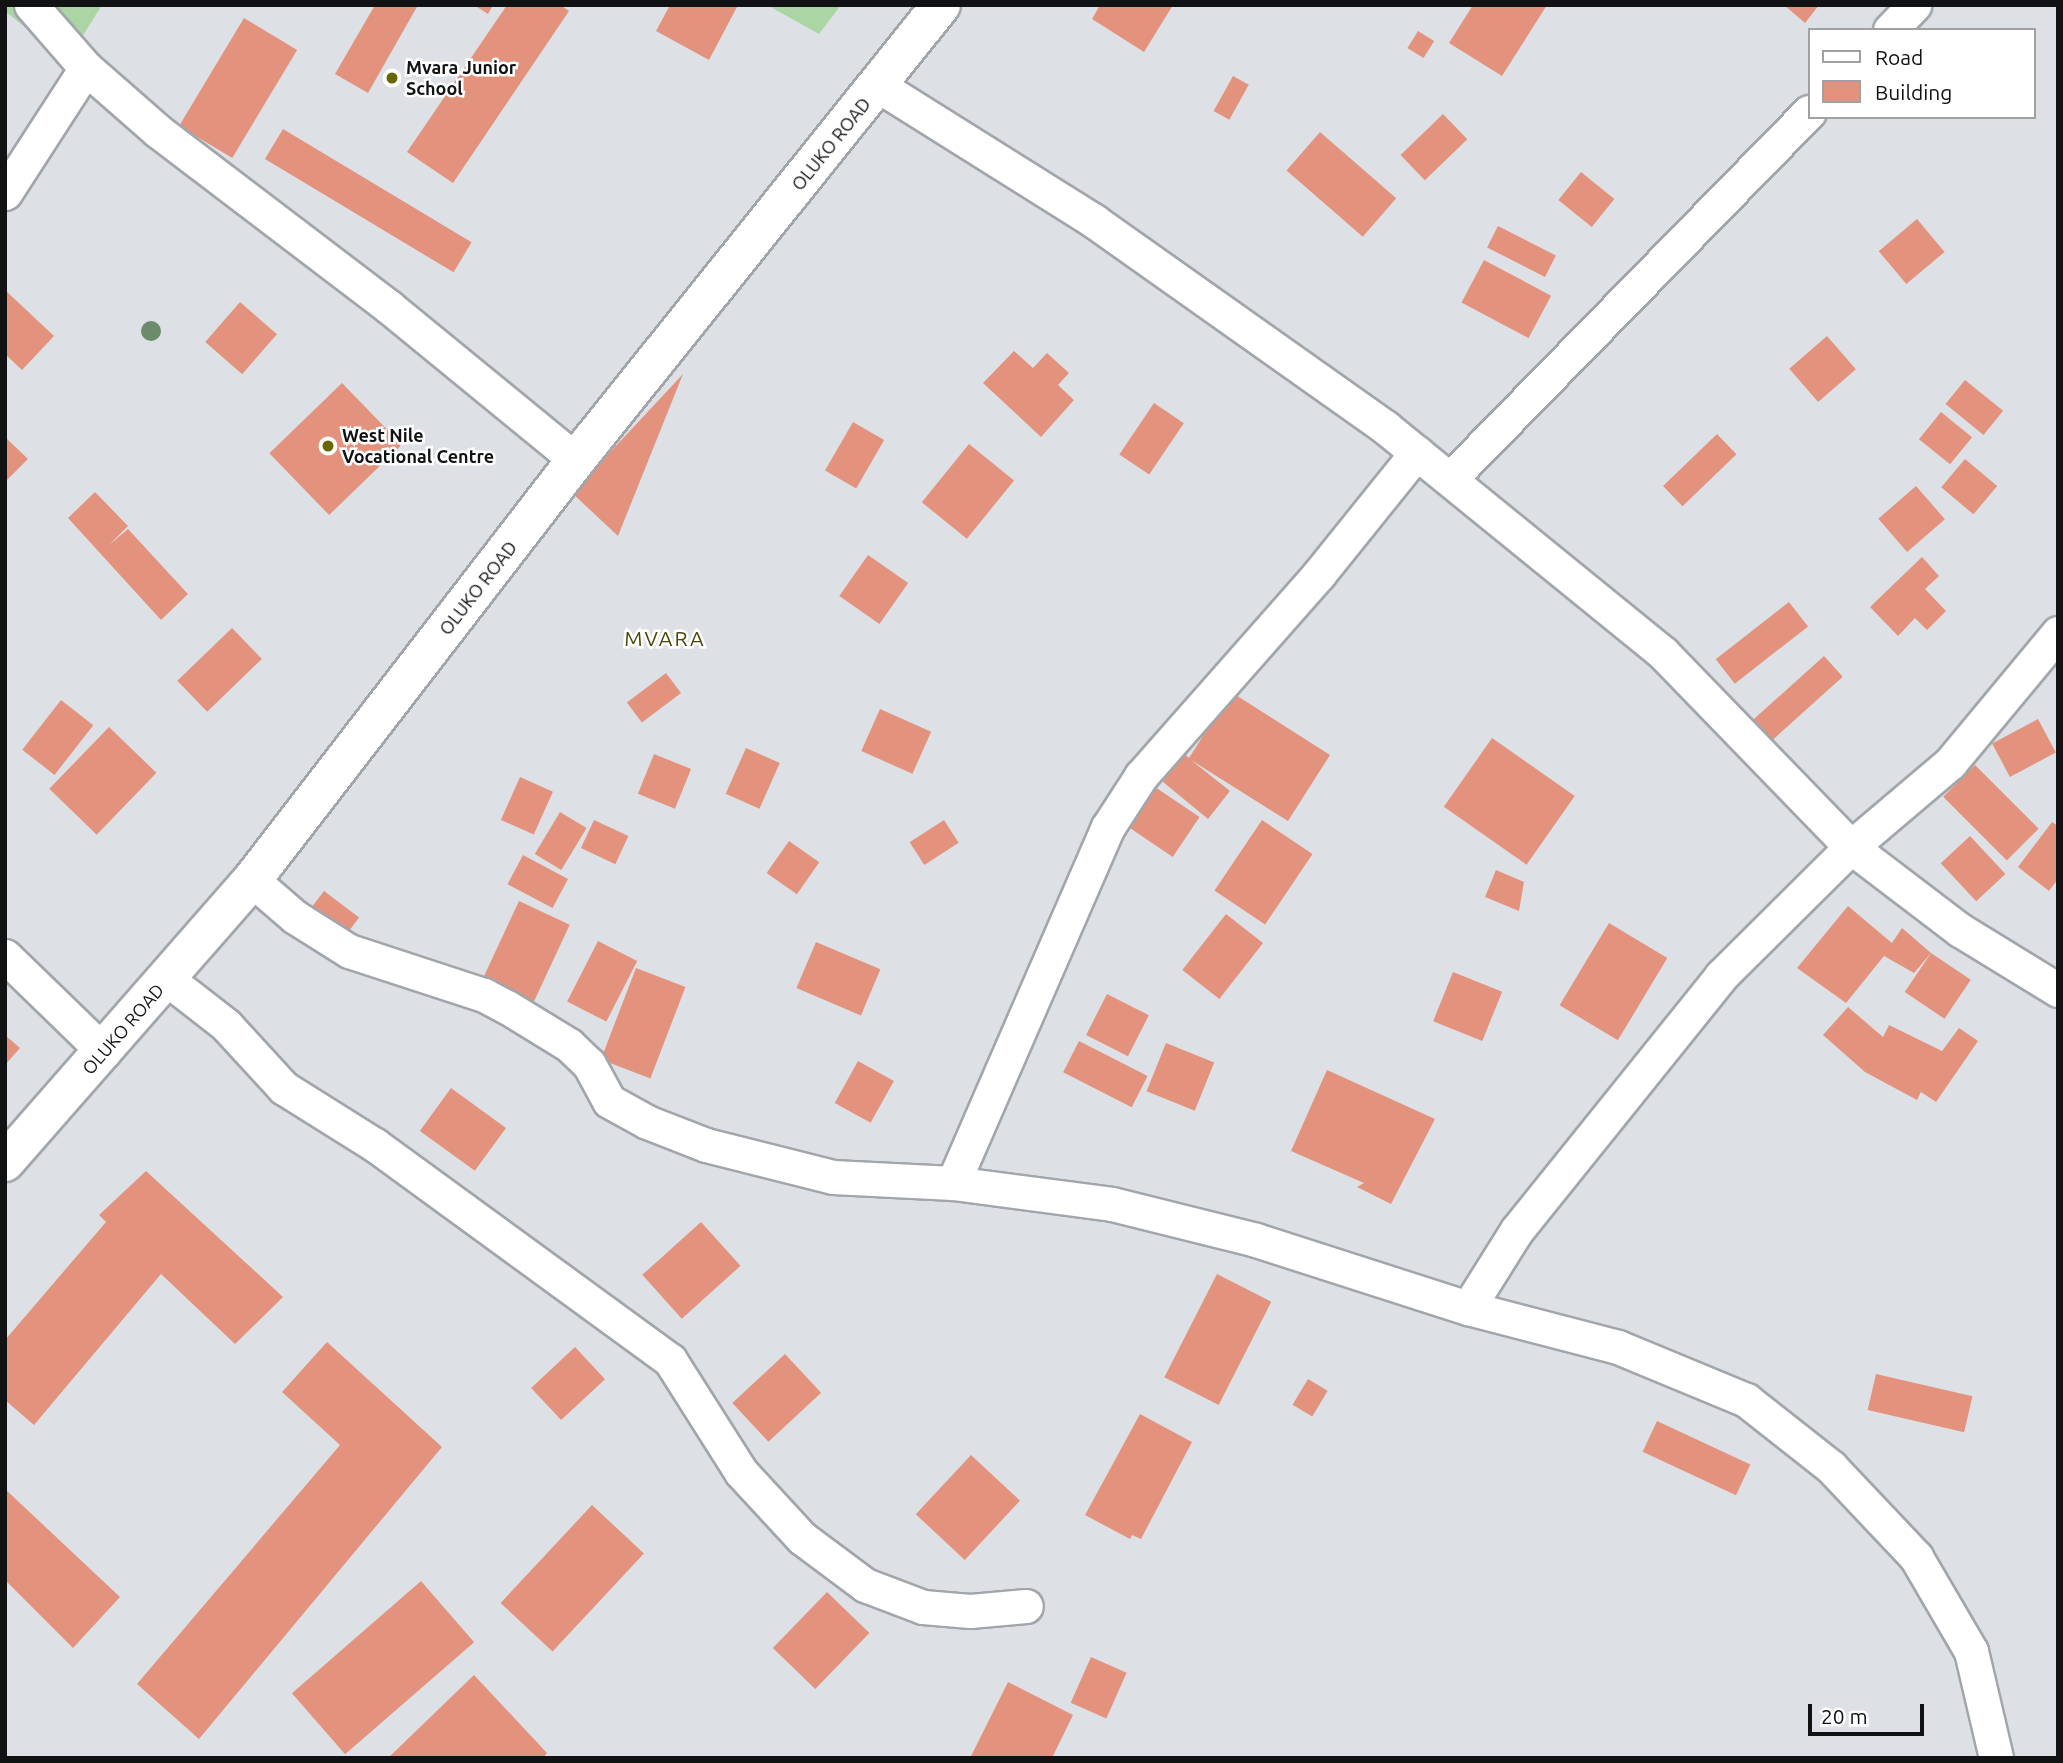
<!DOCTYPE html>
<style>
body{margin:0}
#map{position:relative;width:2063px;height:1763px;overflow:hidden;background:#dde1e6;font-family:Ubuntu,sans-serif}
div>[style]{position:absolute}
.green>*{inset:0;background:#abd5a5}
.building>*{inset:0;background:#e3937d;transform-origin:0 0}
.roads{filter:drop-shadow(2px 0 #a2a6ab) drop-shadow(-2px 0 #a2a6ab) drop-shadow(0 2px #a2a6ab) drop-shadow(0 -2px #a2a6ab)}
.street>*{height:33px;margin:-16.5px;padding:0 16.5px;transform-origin:16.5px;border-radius:16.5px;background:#fff}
.secondary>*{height:38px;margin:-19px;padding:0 19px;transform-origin:19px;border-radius:19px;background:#fff}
.trees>*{width:20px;height:20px;margin:-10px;border-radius:50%;background:#6b8b6b}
.dots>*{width:19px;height:19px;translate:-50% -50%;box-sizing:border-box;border:4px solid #fff;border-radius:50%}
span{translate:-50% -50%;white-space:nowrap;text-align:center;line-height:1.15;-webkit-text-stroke:5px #fff;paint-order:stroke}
.poi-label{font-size:18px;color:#111214;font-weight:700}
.left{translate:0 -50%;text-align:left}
.street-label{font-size:18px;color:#111214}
.quarter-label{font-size:21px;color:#494808;letter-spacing:2px}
.frame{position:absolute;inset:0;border:7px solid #111214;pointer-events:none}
.legend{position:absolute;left:1808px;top:28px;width:228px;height:91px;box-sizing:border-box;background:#fff;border:2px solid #a0a0a1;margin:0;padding:9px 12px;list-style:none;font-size:21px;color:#111214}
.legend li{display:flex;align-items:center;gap:14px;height:35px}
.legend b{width:35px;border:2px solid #a0a0a1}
.scale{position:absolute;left:1808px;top:1704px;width:116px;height:32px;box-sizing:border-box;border:4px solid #111214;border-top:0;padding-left:9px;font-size:21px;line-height:24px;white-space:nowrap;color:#111214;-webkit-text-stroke:5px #fff;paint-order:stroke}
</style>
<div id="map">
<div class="green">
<div style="clip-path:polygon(5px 5px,102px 5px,67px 61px,5px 11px)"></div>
<div style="clip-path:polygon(767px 5px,841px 5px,819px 34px)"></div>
</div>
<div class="building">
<div style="clip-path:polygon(375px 5px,418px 5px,368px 93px,335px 74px)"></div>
<div style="clip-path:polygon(474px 5px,493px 5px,488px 14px)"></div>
<div style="clip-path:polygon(507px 5px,560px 5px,569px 11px,453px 183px,407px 152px)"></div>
<div style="clip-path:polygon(670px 5px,738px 5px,709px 60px,656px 31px)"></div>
<div style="clip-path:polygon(1100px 5px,1173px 5px,1144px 52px,1092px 19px)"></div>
<div style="clip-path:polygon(1473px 5px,1547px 5px,1502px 76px,1449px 43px)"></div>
<div style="clip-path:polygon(1784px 5px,1819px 5px,1805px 23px)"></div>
<div style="left:244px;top:18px;width:62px;height:126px;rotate:31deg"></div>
<div style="left:1418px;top:31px;width:19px;height:20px;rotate:32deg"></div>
<div style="left:1233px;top:76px;width:18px;height:40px;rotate:29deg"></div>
<div style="left:1443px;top:114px;width:35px;height:59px;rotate:46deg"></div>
<div style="left:283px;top:129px;width:220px;height:35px;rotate:31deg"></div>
<div style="left:1320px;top:132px;width:101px;height:51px;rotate:41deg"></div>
<div style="left:1581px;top:172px;width:43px;height:36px;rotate:39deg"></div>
<div style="left:1917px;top:219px;width:43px;height:50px;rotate:50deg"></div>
<div style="left:1498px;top:226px;width:65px;height:24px;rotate:27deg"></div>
<div style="left:1484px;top:260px;width:76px;height:48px;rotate:28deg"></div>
<div style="clip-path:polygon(5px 290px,54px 336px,22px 370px,5px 354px)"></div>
<div style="left:240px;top:302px;width:49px;height:53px;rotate:41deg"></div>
<div style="left:1827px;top:336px;width:44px;height:50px;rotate:49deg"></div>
<div style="clip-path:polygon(1014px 351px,1033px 368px,1047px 353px,1069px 373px,1058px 385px,1074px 400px,1041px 437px,983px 383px)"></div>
<div style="clip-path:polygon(683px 374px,618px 536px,572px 493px)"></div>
<div style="left:1965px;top:380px;width:49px;height:31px;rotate:39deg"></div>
<div style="left:342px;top:383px;width:86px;height:101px;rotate:46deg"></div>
<div style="left:1154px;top:403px;width:36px;height:62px;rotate:34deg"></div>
<div style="left:1941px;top:412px;width:40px;height:35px;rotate:39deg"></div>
<div style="left:853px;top:422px;width:36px;height:56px;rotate:30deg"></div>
<div style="left:1717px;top:434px;width:28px;height:75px;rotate:46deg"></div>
<div style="clip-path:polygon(5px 437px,28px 459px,5px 482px)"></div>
<div style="left:969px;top:444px;width:58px;height:75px;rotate:39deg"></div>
<div style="left:1965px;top:459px;width:42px;height:37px;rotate:40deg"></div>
<div style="left:1916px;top:486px;width:44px;height:50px;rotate:49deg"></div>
<div style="clip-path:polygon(95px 492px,128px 526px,109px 545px,128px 529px,188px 594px,161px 620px,68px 518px)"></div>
<div style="left:868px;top:555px;width:49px;height:50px;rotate:35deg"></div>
<div style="clip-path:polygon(1922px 557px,1939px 576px,1925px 589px,1946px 611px,1927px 630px,1915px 618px,1898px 636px,1870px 607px)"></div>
<div style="left:1789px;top:602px;width:31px;height:93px;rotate:52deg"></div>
<div style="left:232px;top:628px;width:43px;height:76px;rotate:46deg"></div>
<div style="left:1824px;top:656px;width:28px;height:95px;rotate:48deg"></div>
<div style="left:666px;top:673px;width:25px;height:49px;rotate:53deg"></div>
<div style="clip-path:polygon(1231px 692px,1330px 755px,1288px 821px,1191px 760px,1230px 791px,1208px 819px,1157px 777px,1180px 749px,1189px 758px)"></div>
<div style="left:61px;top:700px;width:41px;height:63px;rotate:38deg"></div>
<div style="left:880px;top:709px;width:56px;height:46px;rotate:24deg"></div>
<div style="left:2038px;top:719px;width:38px;height:52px;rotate:62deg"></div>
<div style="left:109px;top:727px;width:66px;height:86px;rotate:44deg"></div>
<div style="left:1492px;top:738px;width:101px;height:84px;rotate:35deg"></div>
<div style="left:746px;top:748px;width:37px;height:50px;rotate:24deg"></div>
<div style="left:654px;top:754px;width:40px;height:43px;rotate:22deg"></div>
<div style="left:1975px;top:765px;width:90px;height:45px;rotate:45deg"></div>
<div style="left:520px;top:777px;width:36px;height:47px;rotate:24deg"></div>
<div style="left:1149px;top:783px;width:61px;height:48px;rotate:34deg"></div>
<div style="left:560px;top:812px;width:31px;height:49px;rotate:31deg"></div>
<div style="left:594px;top:820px;width:38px;height:31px;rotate:25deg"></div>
<div style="left:944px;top:820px;width:27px;height:41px;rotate:57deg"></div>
<div style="left:1262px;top:820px;width:61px;height:85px;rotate:34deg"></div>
<div style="clip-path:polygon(2052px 822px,2058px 826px,2058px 879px,2049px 891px,2018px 867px)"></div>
<div style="left:1970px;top:836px;width:52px;height:40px;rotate:47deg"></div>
<div style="left:789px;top:841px;width:37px;height:39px;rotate:35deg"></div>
<div style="left:523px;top:855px;width:51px;height:33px;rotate:28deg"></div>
<div style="clip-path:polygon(1496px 870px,1524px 882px,1519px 911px,1485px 897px)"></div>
<div style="left:324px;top:891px;width:44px;height:28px;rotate:37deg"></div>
<div style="left:519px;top:901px;width:56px;height:91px;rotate:25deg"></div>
<div style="clip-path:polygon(1848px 906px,1892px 943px,1902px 928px,1931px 953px,1914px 973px,1884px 956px,1846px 1003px,1797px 968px)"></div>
<div style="left:1226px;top:914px;width:47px;height:71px;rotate:38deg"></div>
<div style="left:1609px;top:923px;width:68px;height:96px;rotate:31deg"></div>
<div style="left:598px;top:941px;width:44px;height:68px;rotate:27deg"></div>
<div style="left:816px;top:942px;width:70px;height:50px;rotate:23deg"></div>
<div style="left:1931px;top:953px;width:48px;height:47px;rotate:34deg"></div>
<div style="left:636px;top:968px;width:53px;height:98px;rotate:21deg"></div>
<div style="left:1453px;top:972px;width:53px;height:53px;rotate:22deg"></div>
<div style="left:1107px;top:994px;width:47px;height:46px;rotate:27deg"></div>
<div style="clip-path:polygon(1848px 1007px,1883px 1037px,1889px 1025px,1942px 1051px,1959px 1028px,1978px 1041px,1936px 1102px,1921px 1092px,1917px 1100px,1865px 1072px,1823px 1035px)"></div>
<div style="clip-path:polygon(5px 1035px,20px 1048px,5px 1065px)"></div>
<div style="left:1079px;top:1041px;width:77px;height:35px;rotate:27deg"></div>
<div style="left:1166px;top:1043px;width:52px;height:52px;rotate:22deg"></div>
<div style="left:858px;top:1061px;width:41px;height:48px;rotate:29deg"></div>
<div style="clip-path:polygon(1327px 1070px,1435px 1119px,1391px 1204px,1357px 1187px,1364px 1183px,1291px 1151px)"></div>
<div style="left:451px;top:1088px;width:68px;height:53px;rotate:36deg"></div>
<div style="clip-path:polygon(146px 1171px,283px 1297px,235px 1344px,161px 1274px,34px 1425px,5px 1400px,5px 1340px,106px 1222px,99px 1215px)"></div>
<div style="left:701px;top:1222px;width:59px;height:79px;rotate:48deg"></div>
<div style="left:1217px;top:1274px;width:61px;height:116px;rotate:27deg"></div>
<div style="clip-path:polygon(327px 1342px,442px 1447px,199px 1739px,137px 1684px,340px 1445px,282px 1392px)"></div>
<div style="left:575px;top:1347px;width:44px;height:60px;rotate:47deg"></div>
<div style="left:785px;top:1354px;width:53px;height:72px;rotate:47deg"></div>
<div style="left:1876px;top:1374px;width:99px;height:37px;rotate:13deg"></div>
<div style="left:1308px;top:1379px;width:23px;height:30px;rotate:31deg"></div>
<div style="clip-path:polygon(1140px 1414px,1192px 1442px,1141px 1539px,1132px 1535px,1130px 1539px,1085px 1515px)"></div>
<div style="left:1657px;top:1421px;width:103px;height:34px;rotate:25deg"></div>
<div style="left:971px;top:1455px;width:67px;height:81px;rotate:43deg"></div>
<div style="clip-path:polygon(5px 1489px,120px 1597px,73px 1648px,5px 1580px)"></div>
<div style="left:592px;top:1505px;width:71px;height:134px;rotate:43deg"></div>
<div style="left:421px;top:1581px;width:81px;height:171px;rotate:49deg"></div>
<div style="left:827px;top:1592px;width:59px;height:78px;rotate:44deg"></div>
<div style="left:1091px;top:1657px;width:39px;height:50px;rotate:24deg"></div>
<div style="clip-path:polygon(474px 1675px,547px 1753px,543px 1758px,388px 1758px)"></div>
<div style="clip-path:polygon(1008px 1682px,1073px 1715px,1052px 1758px,970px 1758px)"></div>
</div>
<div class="roads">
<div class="street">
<div style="left:31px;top:5px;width:84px;rotate:48.9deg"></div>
<div style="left:86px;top:68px;width:96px;rotate:41.2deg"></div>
<div style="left:158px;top:131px;width:290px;rotate:37.3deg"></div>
<div style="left:389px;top:307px;width:242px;rotate:39.3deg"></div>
<div style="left:1890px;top:30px;width:35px;rotate:-46deg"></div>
<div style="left:879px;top:86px;width:254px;rotate:32.1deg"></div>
<div style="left:1094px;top:221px;width:357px;rotate:35.3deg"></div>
<div style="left:1385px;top:427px;width:358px;rotate:39.1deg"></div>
<div style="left:1663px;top:653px;width:270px;rotate:45.9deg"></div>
<div style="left:1851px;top:847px;width:137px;rotate:37.3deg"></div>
<div style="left:1960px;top:930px;width:115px;rotate:31.5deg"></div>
<div style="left:5px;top:193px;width:149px;rotate:-57.1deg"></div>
<div style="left:1451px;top:478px;width:512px;rotate:-45.63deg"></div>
<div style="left:252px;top:880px;width:57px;rotate:40.7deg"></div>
<div style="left:295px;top:917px;width:64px;rotate:32.2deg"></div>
<div style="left:349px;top:951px;width:142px;rotate:18.1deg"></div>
<div style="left:484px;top:995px;width:26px;rotate:28deg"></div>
<div style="left:507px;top:1007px;width:73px;rotate:31.5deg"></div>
<div style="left:569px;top:1045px;width:28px;rotate:44deg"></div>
<div style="left:589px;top:1064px;width:42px;rotate:61.6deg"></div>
<div style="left:609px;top:1101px;width:43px;rotate:28.9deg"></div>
<div style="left:647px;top:1122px;width:63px;rotate:21.3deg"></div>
<div style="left:706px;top:1145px;width:131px;rotate:14.1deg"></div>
<div style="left:833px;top:1177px;width:120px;rotate:2.9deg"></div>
<div style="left:953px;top:1183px;width:160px;rotate:7.5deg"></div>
<div style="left:1112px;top:1204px;width:148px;rotate:14deg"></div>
<div style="left:1256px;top:1240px;width:223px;rotate:17.8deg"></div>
<div style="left:1468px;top:1308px;width:155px;rotate:14.6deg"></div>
<div style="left:1618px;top:1347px;width:139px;rotate:22.5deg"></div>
<div style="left:1746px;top:1400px;width:108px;rotate:38.2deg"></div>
<div style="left:1831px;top:1467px;width:124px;rotate:46.6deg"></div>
<div style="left:1916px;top:1557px;width:109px;rotate:59.7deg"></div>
<div style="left:1971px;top:1651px;width:110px;rotate:76.8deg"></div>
<div style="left:5px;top:956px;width:138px;rotate:44.1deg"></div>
<div style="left:167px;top:979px;width:75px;rotate:37.9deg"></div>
<div style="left:226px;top:1025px;width:86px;rotate:47.4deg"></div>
<div style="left:284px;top:1088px;width:107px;rotate:32.1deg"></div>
<div style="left:375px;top:1145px;width:365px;rotate:36.1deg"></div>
<div style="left:670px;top:1360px;width:133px;rotate:57.6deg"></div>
<div style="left:741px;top:1472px;width:90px;rotate:47.3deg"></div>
<div style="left:802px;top:1538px;width:79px;rotate:36.7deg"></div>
<div style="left:865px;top:1585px;width:62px;rotate:20.8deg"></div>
<div style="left:923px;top:1607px;width:47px;rotate:4.9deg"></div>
<div style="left:970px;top:1611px;width:56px;rotate:-5.1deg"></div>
<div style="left:953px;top:1183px;width:388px;rotate:-66.5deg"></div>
<div style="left:1108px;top:827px;width:61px;rotate:-57.1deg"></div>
<div style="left:1141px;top:776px;width:269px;rotate:-48.6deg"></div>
<div style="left:1319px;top:574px;width:156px;rotate:-51.2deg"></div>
<div style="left:1468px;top:1308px;width:92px;rotate:-57.9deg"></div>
<div style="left:1517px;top:1230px;width:326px;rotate:-51.2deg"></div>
<div style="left:1721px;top:976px;width:183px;rotate:-44.8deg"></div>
<div style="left:1851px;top:847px;width:130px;rotate:-40.3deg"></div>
<div style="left:1950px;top:763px;width:169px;rotate:-50.3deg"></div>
</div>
<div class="secondary">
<div style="left:5px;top:1162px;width:375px;rotate:-48.8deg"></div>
<div style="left:252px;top:880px;width:530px;rotate:-52.35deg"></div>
<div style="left:576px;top:460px;width:583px;rotate:-51.26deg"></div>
</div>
</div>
<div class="trees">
<div style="left:151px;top:331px"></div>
</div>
<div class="dots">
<div style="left:392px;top:78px;background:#676600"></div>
<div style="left:328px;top:446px;background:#676600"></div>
</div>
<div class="poi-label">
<span class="left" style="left:406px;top:78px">Mvara Junior<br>School</span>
<span class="left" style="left:342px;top:446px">West Nile<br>Vocational Centre</span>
</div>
<div class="street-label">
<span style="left:831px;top:144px;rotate:-51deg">OLUKO ROAD</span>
<span style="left:478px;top:588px;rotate:-52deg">OLUKO ROAD</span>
<span style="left:123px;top:1029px;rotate:-49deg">OLUKO ROAD</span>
</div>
<div class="quarter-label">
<span style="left:665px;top:638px">MVARA</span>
</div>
<div class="frame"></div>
<ul class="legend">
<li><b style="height:9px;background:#fff"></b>Road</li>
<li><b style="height:19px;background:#e3937d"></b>Building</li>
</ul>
<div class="scale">20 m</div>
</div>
